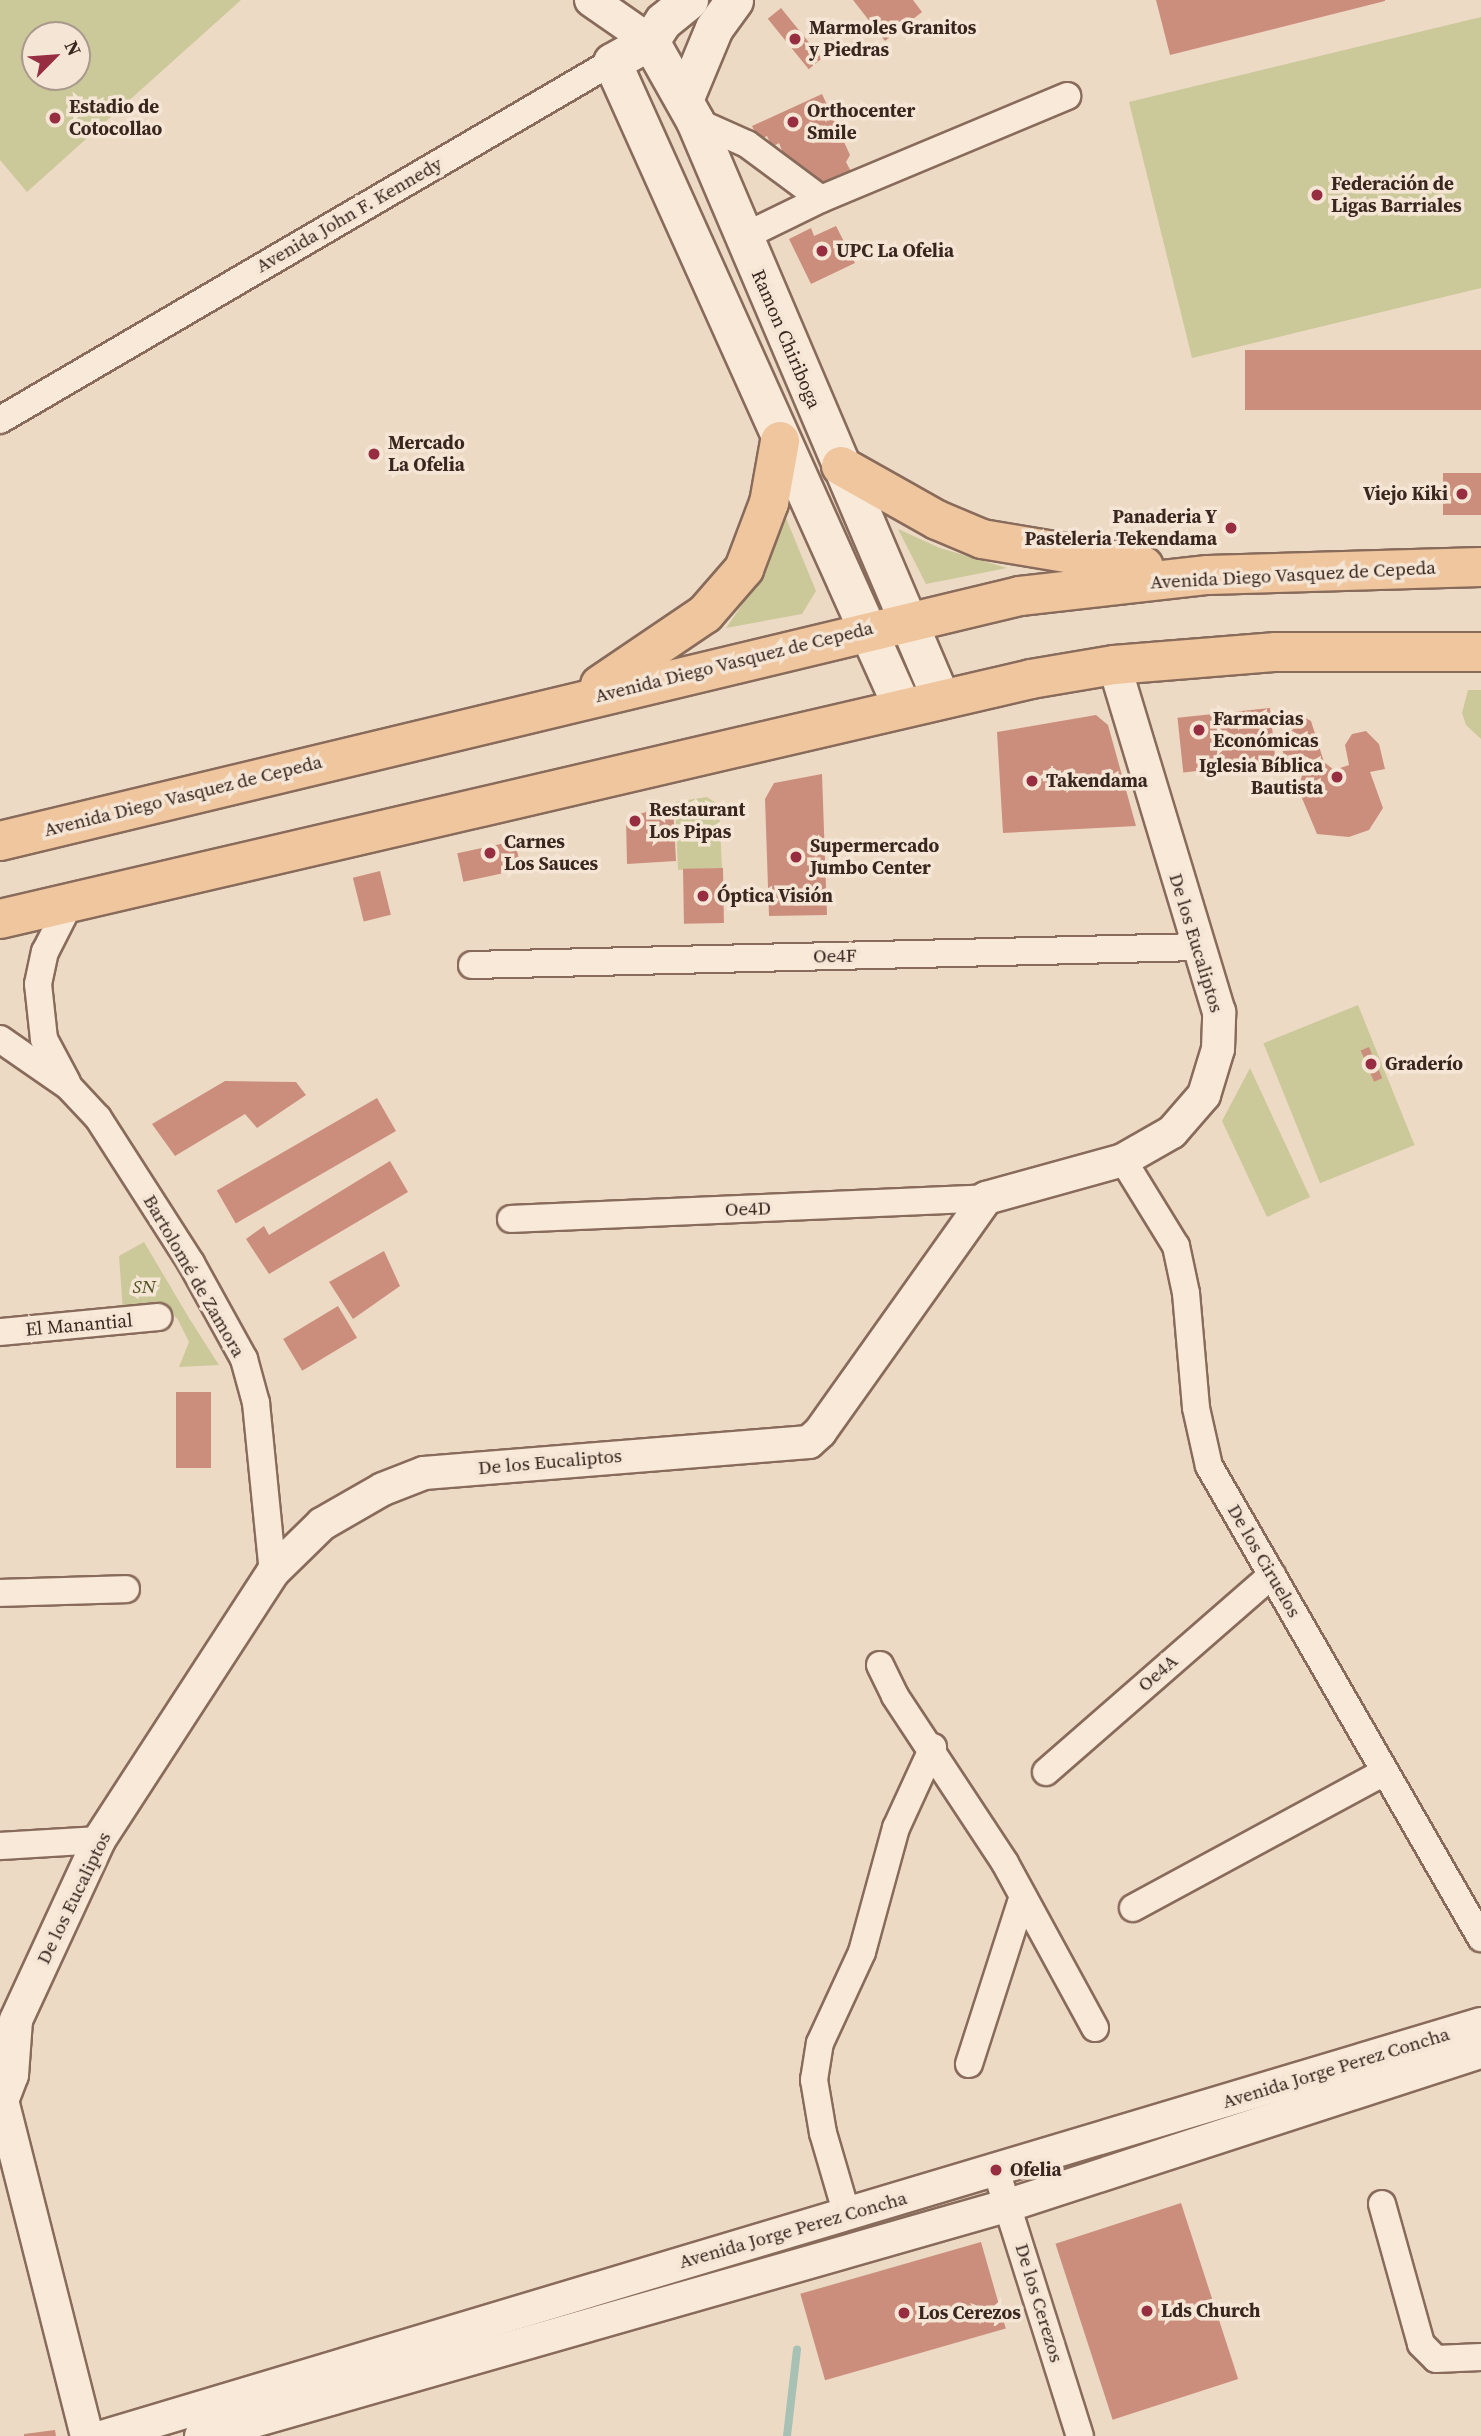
<!DOCTYPE html>
<meta charset="utf-8">
<style>
body{margin:0}
#map{position:relative;width:1481px;height:2436px;overflow:hidden;background:#eddac5;font-family:"Source Serif 4",serif}
div>[style]{position:absolute}
.green>*{inset:0;background:#cbc899;transform-origin:0 0}
.stream>*{height:8px;margin:-4px;padding:0 4px;transform-origin:4px;border-radius:4px;background:#a7c1b4}
.building>*{inset:0;background:#cb8e7c;transform-origin:0 0}
.roads{filter:drop-shadow(2px 0 #886b5b) drop-shadow(-2px 0 #886b5b) drop-shadow(0 2px #886b5b) drop-shadow(0 -2px #886b5b)}
.minor>*{height:26px;margin:-13px;padding:0 13px;transform-origin:13px;border-radius:13px;background:#f8e9d8}
.tertiary>*{height:32px;margin:-16px;padding:0 16px;transform-origin:16px;border-radius:16px;background:#f8e9d8}
.secondary>*{height:37px;margin:-18.5px;padding:0 18.5px;transform-origin:18.5px;border-radius:18.5px;background:#f8e9d8}
.primary>*{height:38px;margin:-19px;padding:0 19px;transform-origin:19px;border-radius:19px;background:#efc69e}
.dots>*{width:19px;height:19px;translate:-50% -50%;box-sizing:border-box;border:4px solid #f5e5d5;border-radius:50%}
span{translate:-50% -50%;white-space:nowrap;text-align:center;line-height:1.15;-webkit-text-stroke:7px #f5e5d5;paint-order:stroke}
.poi-label{font-size:19px;color:#38261f;font-weight:700}
.left{translate:0 -50%;text-align:left}
.right{translate:-100% -50%;text-align:right}
.street-label{font-size:19px;color:#38261f}
.park-label{font-size:19px;color:#525426;font-style:italic}
.north{position:absolute;left:21px;top:21px;width:70px;height:70px;box-sizing:border-box;background:#f5e5d5;border:2px solid #a9998c;border-radius:50%;rotate:65deg;font-size:19px;font-weight:700;line-height:28px;text-align:center;color:#38261f}
.north::after{content:'';display:block;margin:auto;width:24px;height:32px;background:#962d41;clip-path:polygon(50% 0,100% 100%,50% 72%,0 100%)}
</style>
<div id="map">
<div class="green">
<div style="clip-path:polygon(evenodd,0 0,241px 0,27px 192px,0 160px,0 0,35px 35px,77px 35px,77px 77px,35px 77px,35px 35px)"></div>
<div style="clip-path:polygon(1481px 17px,1481px 288px,1192px 358px,1129px 102px)"></div>
<div style="clip-path:polygon(786px 518px,816px 591px,802px 614px,726px 628px,759px 580px)"></div>
<div style="clip-path:polygon(898px 529px,940px 548px,1007px 568px,926px 584px)"></div>
<div style="clip-path:polygon(1468px 690px,1481px 690px,1481px 739px,1466px 725px,1462px 713px)"></div>
<div style="clip-path:polygon(707px 797px,719px 805px,722px 868px,678px 870px,675px 802px)"></div>
<div style="left:1358px;top:1005px;width:151px;height:102px;rotate:68deg"></div>
<div style="clip-path:polygon(1250px 1068px,1310px 1197px,1267px 1217px,1222px 1121px)"></div>
<div style="clip-path:polygon(144px 1242px,189px 1318px,219px 1365px,179px 1367px,189px 1342px,177px 1318px,164px 1311px,123px 1312px,119px 1256px)"></div>
</div>
<div class="stream">
<div style="left:787px;top:2436px;width:87px;rotate:-83.4deg"></div>
</div>
<div class="building">
<div style="clip-path:polygon(853px 0,913px 0,922px 12px,885px 41px)"></div>
<div style="clip-path:polygon(1156px 0,1385px 0,1385px 1px,1170px 55px)"></div>
<div style="left:781px;top:8px;width:65px;height:17px;rotate:51deg"></div>
<div style="clip-path:polygon(822px 94px,850px 155px,846px 162px,854px 177px,842px 184px,838px 177px,821px 185px,785px 158px,779px 143px,772px 147px,767px 136px,759px 140px,752px 126px)"></div>
<div style="clip-path:polygon(836px 226px,855px 263px,811px 284px,789px 239px,811px 228px,814px 236px)"></div>
<div style="left:1481px;top:350px;width:60px;height:236px;rotate:90deg"></div>
<div style="left:1443px;top:473px;width:38px;height:42px"></div>
<div style="left:1270px;top:708px;width:55px;height:93px;rotate:84deg"></div>
<div style="clip-path:polygon(1096px 715px,1108px 725px,1136px 826px,1003px 833px,997px 732px)"></div>
<div style="clip-path:polygon(1302px 716px,1311px 721px,1324px 762px,1334px 770px,1349px 765px,1345px 745px,1352px 734px,1366px 731px,1379px 744px,1385px 769px,1370px 772px,1383px 808px,1369px 830px,1349px 837px,1317px 834px,1299px 791px,1302px 774px,1299px 769px,1288px 769px,1278px 735px,1293px 730px,1289px 717px)"></div>
<div style="clip-path:polygon(822px 774px,827px 915px,769px 916px,765px 799px,774px 783px)"></div>
<div style="clip-path:polygon(673px 804px,676px 861px,627px 864px,626px 818px)"></div>
<div style="left:515px;top:841px;width:29px;height:59px;rotate:78deg"></div>
<div style="left:723px;top:868px;width:55px;height:40px;rotate:89deg"></div>
<div style="left:380px;top:871px;width:45px;height:28px;rotate:76deg"></div>
<div style="left:1369px;top:1047px;width:34px;height:9px;rotate:67deg"></div>
<div style="clip-path:polygon(225px 1081px,296px 1082px,306px 1095px,257px 1128px,245px 1114px,175px 1156px,152px 1124px)"></div>
<div style="left:377px;top:1098px;width:38px;height:185px;rotate:60deg"></div>
<div style="clip-path:polygon(390px 1161px,408px 1192px,269px 1274px,246px 1239px,264px 1226px,269px 1235px)"></div>
<div style="clip-path:polygon(384px 1251px,400px 1286px,353px 1319px,329px 1282px)"></div>
<div style="left:338px;top:1306px;width:37px;height:64px;rotate:59deg"></div>
<div style="left:176px;top:1392px;width:35px;height:76px"></div>
<div style="left:1181px;top:2203px;width:185px;height:132px;rotate:72deg"></div>
<div style="left:981px;top:2242px;width:90px;height:188px;rotate:74deg"></div>
<div style="clip-path:polygon(55px 2430px,56px 2436px,24px 2436px,24px 2434px)"></div>
</div>
<div class="roads">
<div class="minor">
<div style="left:695px;top:121px;width:57px;rotate:23.9deg"></div>
<div style="left:747px;top:144px;width:92px;rotate:36.6deg"></div>
<div style="left:821px;top:199px;width:267px;rotate:-22.7deg"></div>
<div style="left:743px;top:237px;width:87px;rotate:-26deg"></div>
<div style="left:0;top:420px;width:709px;rotate:-30.33deg"></div>
<div style="left:472px;top:965px;width:726px;rotate:-1.42deg"></div>
<div style="left:0;top:1039px;width:84px;rotate:34.8deg"></div>
<div style="left:69px;top:1087px;width:42px;rotate:46.9deg"></div>
<div style="left:98px;top:1118px;width:172px;rotate:57.3deg"></div>
<div style="left:191px;top:1263px;width:110px;rotate:61.1deg"></div>
<div style="left:244px;top:1359px;width:46px;rotate:74.7deg"></div>
<div style="left:256px;top:1403px;width:170px;rotate:84.3deg"></div>
<div style="left:67px;top:1082px;width:49px;rotate:-118.1deg"></div>
<div style="left:44px;top:1039px;width:55px;rotate:-96.2deg"></div>
<div style="left:38px;top:984px;width:33px;rotate:-78deg"></div>
<div style="left:45px;top:952px;width:55px;rotate:-63deg"></div>
<div style="left:1123px;top:1160px;width:101px;rotate:58.4deg"></div>
<div style="left:1176px;top:1246px;width:48px;rotate:78deg"></div>
<div style="left:1186px;top:1293px;width:115px;rotate:85deg"></div>
<div style="left:1196px;top:1408px;width:59px;rotate:77.4deg"></div>
<div style="left:1209px;top:1466px;width:545px;rotate:60.05deg"></div>
<div style="left:511px;top:1219px;width:475px;rotate:-2.5deg"></div>
<div style="left:0;top:1332px;width:159px;rotate:-5.4deg"></div>
<div style="left:0;top:1593px;width:126px;rotate:-1.8deg"></div>
<div style="left:880px;top:1665px;width:34px;rotate:64deg"></div>
<div style="left:895px;top:1696px;width:200px;rotate:56.6deg"></div>
<div style="left:1005px;top:1863px;width:188px;rotate:61.4deg"></div>
<div style="left:1046px;top:1772px;width:300px;rotate:-41.1deg"></div>
<div style="left:0;top:1846px;width:99px;rotate:-3.5deg"></div>
<div style="left:1133px;top:1908px;width:286px;rotate:-28.4deg"></div>
<div style="left:969px;top:2064px;width:176px;rotate:-72.2deg"></div>
<div style="left:996px;top:2170px;width:279px;rotate:72.5deg"></div>
<div style="left:1382px;top:2204px;width:145px;rotate:74.4deg"></div>
<div style="left:1421px;top:2344px;width:21px;rotate:45deg"></div>
<div style="left:1436px;top:2359px;width:45px;rotate:-2.5deg"></div>
<div style="left:847px;top:2215px;width:85px;rotate:-106.3deg"></div>
<div style="left:823px;top:2133px;width:54px;rotate:-99.6deg"></div>
<div style="left:814px;top:2080px;width:37px;rotate:-81deg"></div>
<div style="left:820px;top:2043px;width:100px;rotate:-65.2deg"></div>
<div style="left:862px;top:1952px;width:129px;rotate:-74.7deg"></div>
<div style="left:896px;top:1828px;width:89px;rotate:-65.4deg"></div>
</div>
<div class="tertiary">
<div style="left:591px;top:0;width:72px;rotate:34.8deg"></div>
<div style="left:87px;top:2436px;width:346px;rotate:-104.2deg"></div>
<div style="left:2px;top:2101px;width:28px;rotate:-69deg"></div>
<div style="left:12px;top:2075px;width:55px;rotate:-85.8deg"></div>
<div style="left:16px;top:2020px;width:198px;rotate:-65.2deg"></div>
<div style="left:99px;top:1840px;width:320px;rotate:-57deg"></div>
<div style="left:273px;top:1572px;width:69px;rotate:-44.4deg"></div>
<div style="left:322px;top:1524px;width:70px;rotate:-29.8deg"></div>
<div style="left:383px;top:1489px;width:44px;rotate:-21.3deg"></div>
<div style="left:424px;top:1473px;width:386px;rotate:-4.6deg"></div>
<div style="left:809px;top:1442px;width:15px;rotate:-42deg"></div>
<div style="left:820px;top:1432px;width:287px;rotate:-54.6deg"></div>
<div style="left:986px;top:1198px;width:142px;rotate:-15.5deg"></div>
<div style="left:1123px;top:1160px;width:56px;rotate:-29.7deg"></div>
<div style="left:1172px;top:1132px;width:49px;rotate:-49.1deg"></div>
<div style="left:1204px;top:1095px;width:48px;rotate:-73.1deg"></div>
<div style="left:1218px;top:1049px;width:37px;rotate:-88deg"></div>
<div style="left:1219px;top:1012px;width:363px;rotate:-106.8deg"></div>
<div style="left:105px;top:2436px;width:1436px;rotate:-16.67deg"></div>
<div style="left:201px;top:2436px;width:840px;rotate:-15.95deg"></div>
<div style="left:1009px;top:2205px;width:496px;rotate:-18deg"></div>
</div>
<div class="secondary">
<div style="left:689px;top:0;width:33px;rotate:141deg"></div>
<div style="left:663px;top:21px;width:24px;rotate:123deg"></div>
<div style="left:650px;top:41px;width:43px;rotate:151.1deg"></div>
<div style="left:612px;top:62px;width:707px;rotate:65.79deg"></div>
<div style="left:650px;top:41px;width:92px;rotate:60.6deg"></div>
<div style="left:695px;top:121px;width:628px;rotate:66.95deg"></div>
<div style="left:684px;top:100px;width:78px;rotate:-67.4deg"></div>
<div style="left:714px;top:28px;width:34px;rotate:-54deg"></div>
</div>
<div class="primary">
<div style="left:841px;top:466px;width:110px;rotate:29.4deg"></div>
<div style="left:937px;top:520px;width:49px;rotate:22.9deg"></div>
<div style="left:982px;top:539px;width:164px;rotate:9.5deg"></div>
<div style="left:600px;top:685px;width:127px;rotate:-34.1deg"></div>
<div style="left:705px;top:614px;width:60px;rotate:-49.1deg"></div>
<div style="left:744px;top:569px;width:71px;rotate:-69.3deg"></div>
<div style="left:769px;top:503px;width:63px;rotate:-79.9deg"></div>
<div style="left:0;top:841px;width:1049px;rotate:-13.51deg"></div>
<div style="left:1020px;top:596px;width:189px;rotate:-6.4deg"></div>
<div style="left:1208px;top:575px;width:273px;rotate:-1.7deg"></div>
<div style="left:0;top:919px;width:1059px;rotate:-13.1deg"></div>
<div style="left:1031px;top:679px;width:84px;rotate:-9.6deg"></div>
<div style="left:1114px;top:665px;width:163px;rotate:-4.6deg"></div>
<div style="left:1276px;top:652px;width:205px"></div>
</div>
</div>
<div class="dots">
<div style="left:795px;top:39px;background:#962d41"></div>
<div style="left:55px;top:118px;background:#962d41"></div>
<div style="left:793px;top:122px;background:#962d41"></div>
<div style="left:1317px;top:195px;background:#962d41"></div>
<div style="left:822px;top:251px;background:#962d41"></div>
<div style="left:374px;top:454px;background:#962d41"></div>
<div style="left:1462px;top:494px;background:#962d41"></div>
<div style="left:1231px;top:528px;background:#962d41"></div>
<div style="left:1199px;top:730px;background:#962d41"></div>
<div style="left:1337px;top:777px;background:#962d41"></div>
<div style="left:1032px;top:781px;background:#962d41"></div>
<div style="left:635px;top:821px;background:#962d41"></div>
<div style="left:490px;top:853px;background:#962d41"></div>
<div style="left:796px;top:857px;background:#962d41"></div>
<div style="left:703px;top:896px;background:#962d41"></div>
<div style="left:1371px;top:1064px;background:#962d41"></div>
<div style="left:996px;top:2170px;background:#962d41"></div>
<div style="left:1147px;top:2311px;background:#962d41"></div>
<div style="left:904px;top:2313px;background:#962d41"></div>
</div>
<div class="poi-label">
<span class="left" style="left:809px;top:39px">Marmoles Granitos<br>y Piedras</span>
<span class="left" style="left:69px;top:118px">Estadio de<br>Cotocollao</span>
<span class="left" style="left:807px;top:122px">Orthocenter<br>Smile</span>
<span class="left" style="left:1331px;top:195px">Federación de<br>Ligas Barriales</span>
<span class="left" style="left:836px;top:251px">UPC La Ofelia</span>
<span class="left" style="left:388px;top:454px">Mercado<br>La Ofelia</span>
<span class="right" style="left:1448px;top:494px">Viejo Kiki</span>
<span class="right" style="left:1217px;top:528px">Panaderia Y<br>Pasteleria Tekendama</span>
<span class="left" style="left:1213px;top:730px">Farmacias<br>Económicas</span>
<span class="right" style="left:1323px;top:777px">Iglesia Bíblica<br>Bautista</span>
<span class="left" style="left:1046px;top:781px">Takendama</span>
<span class="left" style="left:649px;top:821px">Restaurant<br>Los Pipas</span>
<span class="left" style="left:504px;top:853px">Carnes<br>Los Sauces</span>
<span class="left" style="left:810px;top:857px">Supermercado<br>Jumbo Center</span>
<span class="left" style="left:717px;top:896px">Óptica Visión</span>
<span class="left" style="left:1385px;top:1064px">Graderío</span>
<span class="left" style="left:1010px;top:2170px">Ofelia</span>
<span class="left" style="left:1161px;top:2311px">Lds Church</span>
<span class="left" style="left:918px;top:2313px">Los Cerezos</span>
</div>
<div class="street-label">
<span style="left:349px;top:215px;rotate:-30deg">Avenida John F. Kennedy</span>
<span style="left:786px;top:339px;rotate:67deg">Ramon Chiriboga</span>
<span style="left:1293px;top:575px;rotate:-3deg">Avenida Diego Vasquez de Cepeda</span>
<span style="left:734px;top:662px;rotate:-14deg">Avenida Diego Vasquez de Cepeda</span>
<span style="left:183px;top:796px;rotate:-14deg">Avenida Diego Vasquez de Cepeda</span>
<span style="left:1196px;top:943px;rotate:73deg">De los Eucaliptos</span>
<span style="left:835px;top:956px;rotate:-1deg">Oe4F</span>
<span style="left:748px;top:1209px;rotate:-2deg">Oe4D</span>
<span style="left:194px;top:1276px;rotate:60deg">Bartolomé de Zamora</span>
<span style="left:79px;top:1325px;rotate:-5deg">El Manantial</span>
<span style="left:550px;top:1462px;rotate:-5deg">De los Eucaliptos</span>
<span style="left:1264px;top:1561px;rotate:60deg">De los Ciruelos</span>
<span style="left:1158px;top:1673px;rotate:-41deg">Oe4A</span>
<span style="left:74px;top:1898px;rotate:-64deg">De los Eucaliptos</span>
<span style="left:1336px;top:2068px;rotate:-17deg">Avenida Jorge Perez Concha</span>
<span style="left:793px;top:2230px;rotate:-16deg">Avenida Jorge Perez Concha</span>
<span style="left:1039px;top:2303px;rotate:73deg">De los Cerezos</span>
</div>
<div class="park-label">
<span style="left:144px;top:1287px">SN</span>
</div>
<div class="north">N</div>
</div>
